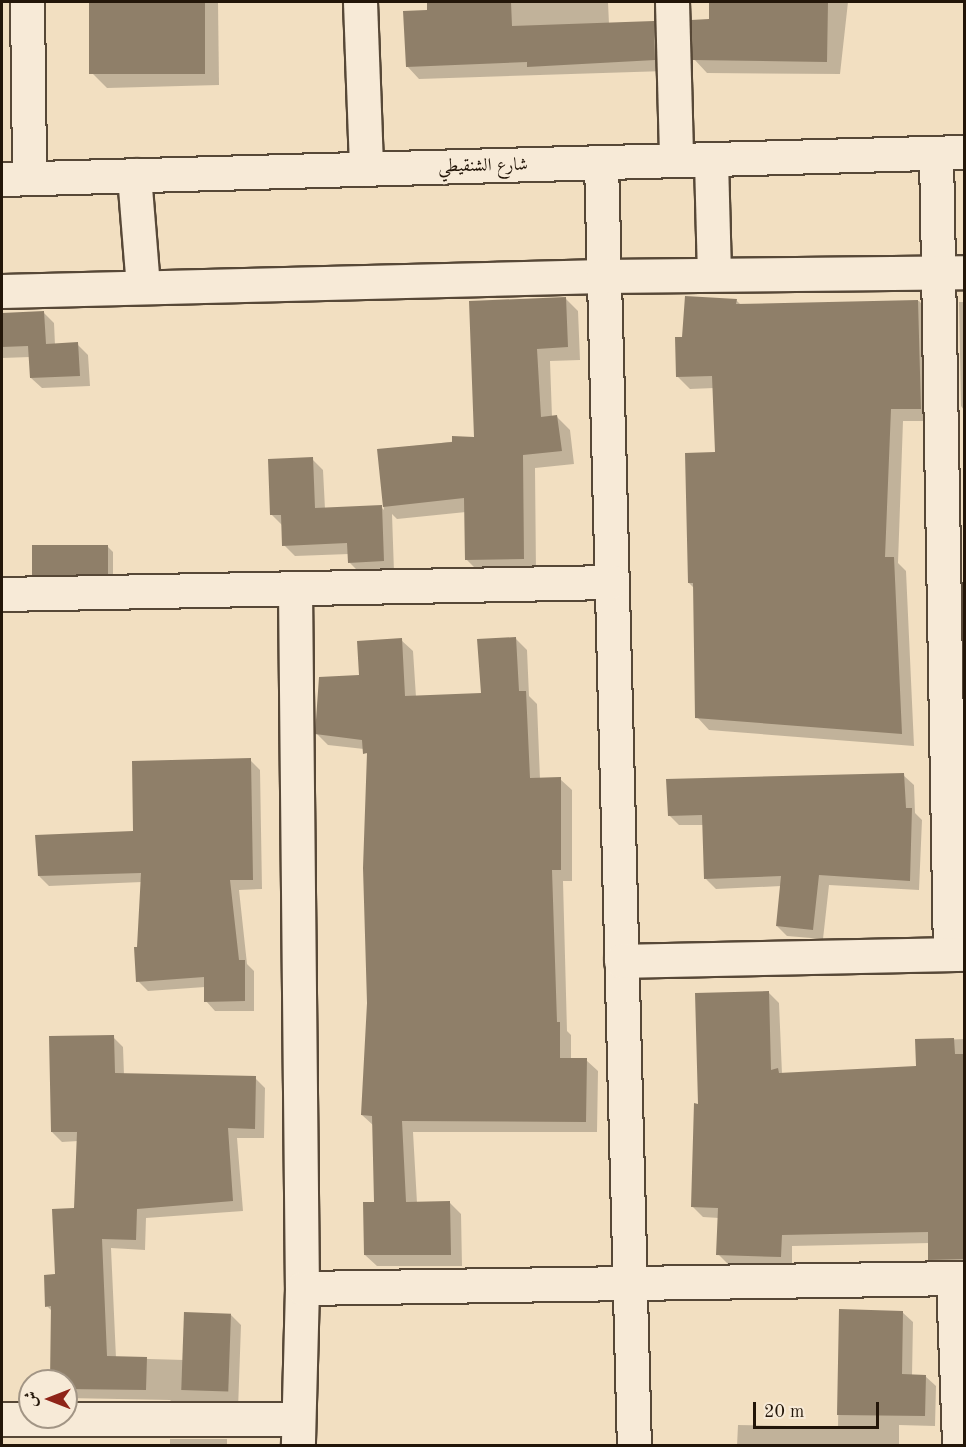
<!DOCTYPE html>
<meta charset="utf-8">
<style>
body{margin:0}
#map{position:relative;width:966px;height:1447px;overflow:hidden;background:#f2dfc1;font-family:"Old Standard TT",Amiri,serif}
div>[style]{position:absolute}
.shadow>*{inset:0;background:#0003;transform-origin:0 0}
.building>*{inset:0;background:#8f7f69;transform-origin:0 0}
.roads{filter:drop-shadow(2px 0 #574837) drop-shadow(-2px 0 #574837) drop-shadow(0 2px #574837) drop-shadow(0 -2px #574837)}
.street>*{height:33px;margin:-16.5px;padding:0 16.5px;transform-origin:16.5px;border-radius:16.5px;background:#f7ead7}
.secondary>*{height:33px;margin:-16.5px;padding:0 16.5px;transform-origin:16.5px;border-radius:16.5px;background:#f7ead7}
span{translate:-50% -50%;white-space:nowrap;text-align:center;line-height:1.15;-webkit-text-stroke:5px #f7ead7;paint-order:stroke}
.street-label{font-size:18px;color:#231609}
.frame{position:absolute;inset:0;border:3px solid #231609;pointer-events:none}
.north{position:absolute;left:18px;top:1369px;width:60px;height:60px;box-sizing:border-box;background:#f7ead7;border:2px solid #a29585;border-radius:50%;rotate:270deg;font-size:16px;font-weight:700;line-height:24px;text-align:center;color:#231609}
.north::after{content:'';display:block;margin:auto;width:21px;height:27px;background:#8f2418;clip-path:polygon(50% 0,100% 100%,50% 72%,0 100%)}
.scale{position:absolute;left:753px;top:1402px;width:126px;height:27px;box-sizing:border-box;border:3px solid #231609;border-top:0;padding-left:8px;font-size:18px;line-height:21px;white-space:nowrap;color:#231609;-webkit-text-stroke:4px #f7ead7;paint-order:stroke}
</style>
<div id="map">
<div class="shadow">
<div style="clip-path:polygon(91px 2px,218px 2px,219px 85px,107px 88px,93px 74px)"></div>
<div style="clip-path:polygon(428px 2px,608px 2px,609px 24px,653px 22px,665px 35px,666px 71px,419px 79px,407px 66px,429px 12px)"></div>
<div style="clip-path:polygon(710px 2px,848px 2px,840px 74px,707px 73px,694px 59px,710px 21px)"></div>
<div style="clip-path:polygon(565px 298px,578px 311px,580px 360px,550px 361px,552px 417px,557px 417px,570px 430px,574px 464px,535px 468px,536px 572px,479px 572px,466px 559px,466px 512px,397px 519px,392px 514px,394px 572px,360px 573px,349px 562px,349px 554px,295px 556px,284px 545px,283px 526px,271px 514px,312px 459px,323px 470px,325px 509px,381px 507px,384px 510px,379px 450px,476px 439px)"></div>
<div style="clip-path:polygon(736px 300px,741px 305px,919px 301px,932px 314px,933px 421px,903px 421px,898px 563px,906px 571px,914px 746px,709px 730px,697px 717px,695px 589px,689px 583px,717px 453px,714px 388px,690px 389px,677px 376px,684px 338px)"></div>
<div style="clip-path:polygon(959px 302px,964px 302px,964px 410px,961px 406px)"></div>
<div style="clip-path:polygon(43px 312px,54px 323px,55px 345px,77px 344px,88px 355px,90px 386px,42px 388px,31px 378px,30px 357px,2px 358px,2px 315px)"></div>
<div style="clip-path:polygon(107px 546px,113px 552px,113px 578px,38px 579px,33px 574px)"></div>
<div style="clip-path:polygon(515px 638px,527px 650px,529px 696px,537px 704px,540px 779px,560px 779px,572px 790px,572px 881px,563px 881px,567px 1031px,571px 1035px,571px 1060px,586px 1060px,598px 1071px,597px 1132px,413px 1132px,417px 1203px,450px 1203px,461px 1214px,462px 1266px,377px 1266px,365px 1255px,376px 1203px,374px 1126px,362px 1115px,369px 1003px,369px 757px,364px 749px,328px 745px,317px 734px,361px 676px,401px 640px,413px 651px,416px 697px,482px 694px)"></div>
<div style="clip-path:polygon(250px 760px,260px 770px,262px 889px,239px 890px,247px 964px,254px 971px,254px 1011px,215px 1011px,206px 1001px,205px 987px,148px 991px,138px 981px,142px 882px,49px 886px,39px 876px,135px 832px)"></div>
<div style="clip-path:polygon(903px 775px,914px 785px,915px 813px,922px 820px,919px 890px,829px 885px,823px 939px,787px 936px,777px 926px,781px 886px,716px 889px,706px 879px,704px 825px,679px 825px,669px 815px)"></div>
<div style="clip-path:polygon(768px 992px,779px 1003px,782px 1074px,917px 1068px,917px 1041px,964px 1039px,964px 1271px,941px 1270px,930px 1259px,930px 1243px,792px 1246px,792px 1268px,729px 1265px,718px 1254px,719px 1218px,703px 1217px,692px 1206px,699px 1105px)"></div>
<div style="clip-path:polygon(113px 1037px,123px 1047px,124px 1075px,255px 1078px,265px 1088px,264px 1138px,237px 1138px,243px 1211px,146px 1218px,145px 1250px,111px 1248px,116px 1358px,184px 1360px,231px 1315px,241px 1325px,238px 1410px,180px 1410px,170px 1400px,66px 1398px,66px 1381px,51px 1381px,52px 1311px,47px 1306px,75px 1209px,78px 1141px,62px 1142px,52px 1132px)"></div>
<div style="clip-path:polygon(840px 1311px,902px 1312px,913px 1322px,912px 1376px,925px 1376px,936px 1386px,935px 1426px,899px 1425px,899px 1446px,737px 1446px,738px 1425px,838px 1427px)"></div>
<div style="left:170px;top:1439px;width:57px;height:7px"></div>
<div style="clip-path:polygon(663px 1444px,704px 1446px,663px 1446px)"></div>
</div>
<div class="building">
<div style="left:89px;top:2px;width:116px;height:72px"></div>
<div style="clip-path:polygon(427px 2px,511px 2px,512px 26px,654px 21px,655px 60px,527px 67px,527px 62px,406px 67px,403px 11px,427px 10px)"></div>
<div style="clip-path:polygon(709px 2px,828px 2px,827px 62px,692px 60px,691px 20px,709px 19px)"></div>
<div style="clip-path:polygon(685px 296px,737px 299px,736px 304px,918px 300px,921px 409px,891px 409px,885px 557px,894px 557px,902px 734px,695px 718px,693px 583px,688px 583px,685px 453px,715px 452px,712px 376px,676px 377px,675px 337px,682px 337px)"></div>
<div style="clip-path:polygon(566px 297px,568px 347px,537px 349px,541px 417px,557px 415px,562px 451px,523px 455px,524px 559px,465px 560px,464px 498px,383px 507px,377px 449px,452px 442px,452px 436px,474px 437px,469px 301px)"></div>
<div style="clip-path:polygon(44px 311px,46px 344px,78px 342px,80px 376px,30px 378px,28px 346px,2px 347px,2px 313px)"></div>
<div style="clip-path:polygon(313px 457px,315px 508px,382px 505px,384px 561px,348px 563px,347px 543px,282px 546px,281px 515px,270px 515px,268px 459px)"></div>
<div style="left:32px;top:545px;width:76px;height:30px"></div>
<div style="clip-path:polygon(516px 637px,519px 691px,526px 691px,530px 778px,561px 777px,561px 870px,552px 870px,557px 1022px,560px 1022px,560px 1058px,587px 1058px,586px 1122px,402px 1121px,406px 1202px,450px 1201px,451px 1255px,364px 1255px,363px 1202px,374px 1202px,372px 1116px,361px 1115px,367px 1003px,363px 868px,367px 753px,363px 754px,362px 740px,315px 734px,319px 677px,359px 675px,357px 641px,402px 638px,405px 696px,481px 693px,477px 639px)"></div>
<div style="clip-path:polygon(251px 758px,253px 880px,230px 880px,239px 960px,245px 960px,245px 1001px,204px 1002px,204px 977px,136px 982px,134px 947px,137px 947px,141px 873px,38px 876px,35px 835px,133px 831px,132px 761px)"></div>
<div style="clip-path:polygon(904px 773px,906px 808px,912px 808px,910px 881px,819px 875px,813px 930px,776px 926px,781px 876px,704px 879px,702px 815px,668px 816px,666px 779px)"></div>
<div style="clip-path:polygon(769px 991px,771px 1070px,778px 1068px,779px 1073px,916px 1066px,915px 1039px,954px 1038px,955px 1054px,964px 1054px,964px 1259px,928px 1260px,928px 1232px,782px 1235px,781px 1257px,716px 1255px,718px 1208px,691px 1207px,694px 1103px,698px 1104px,695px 993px)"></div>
<div style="clip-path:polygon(114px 1035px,115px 1073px,256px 1076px,255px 1129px,228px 1128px,233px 1201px,137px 1209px,136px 1240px,102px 1239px,107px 1356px,147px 1357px,146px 1390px,66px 1389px,66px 1381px,50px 1381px,51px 1306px,45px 1307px,44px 1275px,55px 1274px,52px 1209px,74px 1208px,77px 1132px,51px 1132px,49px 1036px)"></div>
<div style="clip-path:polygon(839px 1309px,903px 1311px,902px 1374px,926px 1375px,925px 1416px,837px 1415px)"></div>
<div style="left:184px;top:1312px;width:47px;height:78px;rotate:2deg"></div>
</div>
<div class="roads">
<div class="street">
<div style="left:27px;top:2px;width:176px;rotate:89.3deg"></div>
<div style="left:360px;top:2px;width:167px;rotate:87.9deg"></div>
<div style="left:672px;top:2px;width:158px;rotate:88.5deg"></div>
<div style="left:936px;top:153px;width:801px;rotate:89deg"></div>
<div style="left:711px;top:160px;width:114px;rotate:88.5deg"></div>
<div style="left:601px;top:163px;width:1283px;rotate:88.53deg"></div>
<div style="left:134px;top:175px;width:111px;rotate:85.4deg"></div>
<div style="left:2px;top:291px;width:601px;rotate:-1.43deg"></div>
<div style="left:603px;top:276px;width:361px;rotate:-0.6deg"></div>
<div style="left:295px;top:589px;width:699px;rotate:89.43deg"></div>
<div style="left:302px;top:1288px;width:158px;rotate:91.5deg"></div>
<div style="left:2px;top:594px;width:609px;rotate:-1.13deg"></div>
<div style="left:621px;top:961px;width:343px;rotate:-1.2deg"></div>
<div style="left:953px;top:1279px;width:167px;rotate:87.9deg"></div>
<div style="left:302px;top:1288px;width:662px;rotate:-0.87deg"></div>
<div style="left:2px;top:1419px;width:295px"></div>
</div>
<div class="secondary">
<div style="left:2px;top:179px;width:962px;rotate:-1.61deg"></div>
</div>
</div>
<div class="street-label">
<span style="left:483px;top:166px;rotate:-1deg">شارع الشنقيطي</span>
</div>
<div class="frame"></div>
<div class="north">ش</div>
<div class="scale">20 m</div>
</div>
